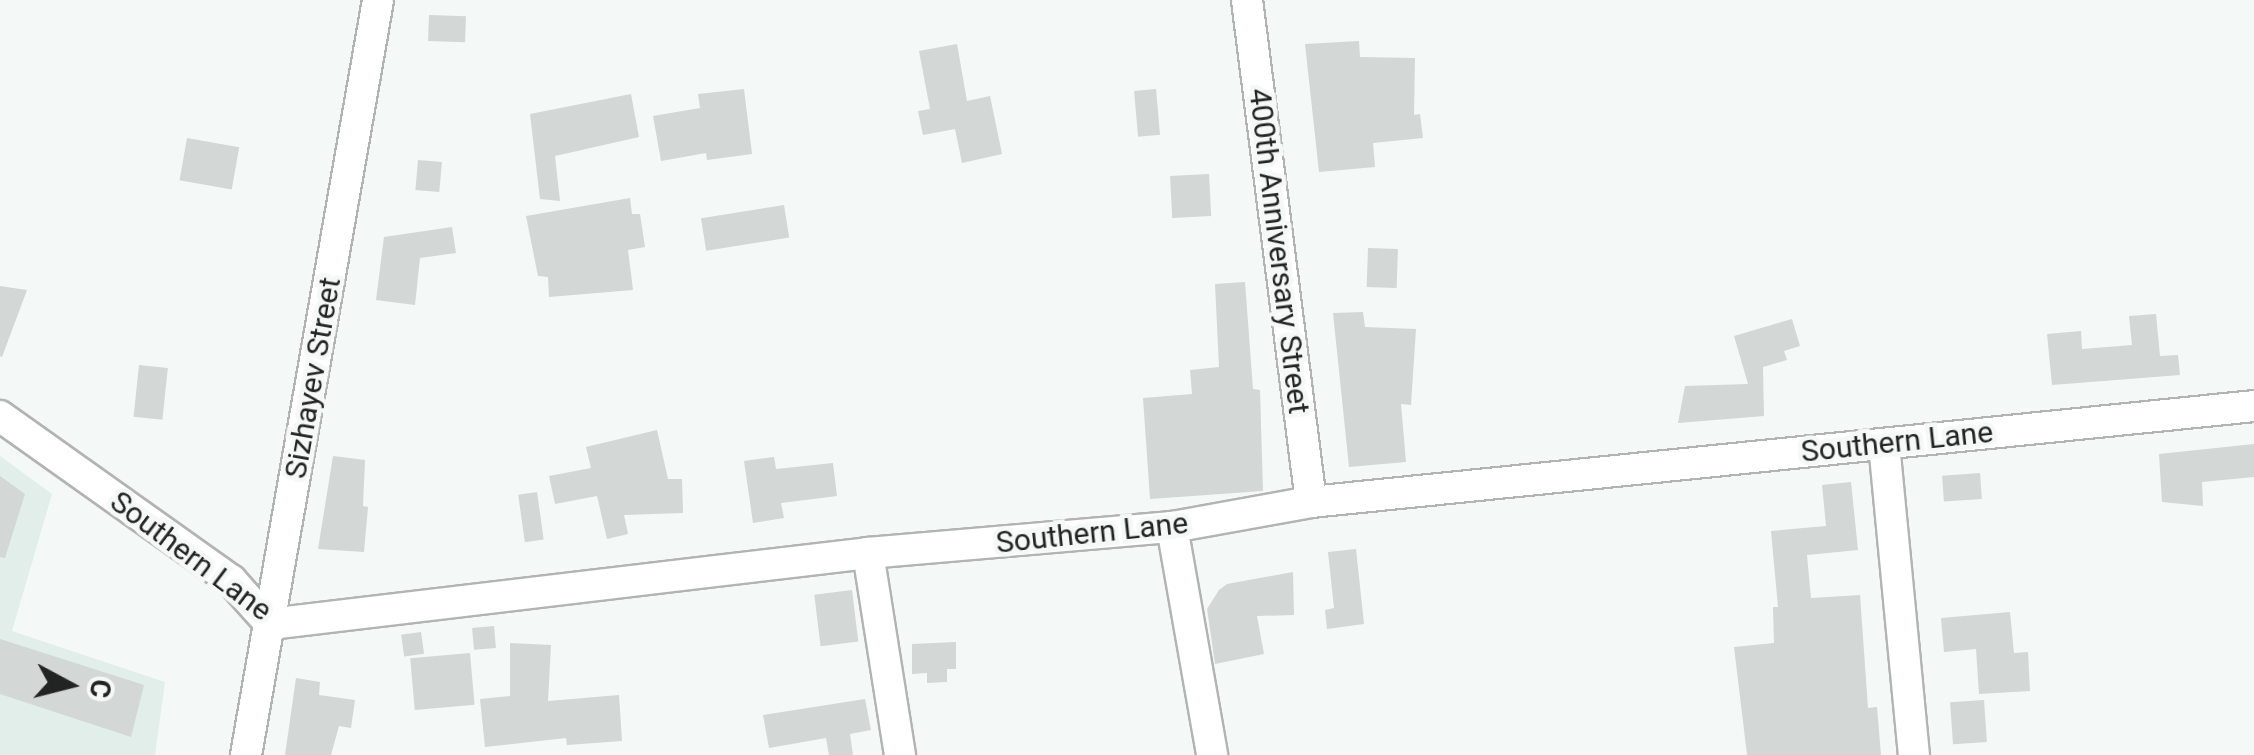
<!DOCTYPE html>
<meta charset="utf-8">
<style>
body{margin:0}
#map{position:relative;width:2254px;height:755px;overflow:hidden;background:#f4f8f6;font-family:Roboto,sans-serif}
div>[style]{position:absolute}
.built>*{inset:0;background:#e2eee9}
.building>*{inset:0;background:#d3d7d5;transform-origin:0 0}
.roads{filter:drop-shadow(2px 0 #b1b4b3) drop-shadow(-2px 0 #b1b4b3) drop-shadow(0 2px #b1b4b3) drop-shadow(0 -2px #b1b4b3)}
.minor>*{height:30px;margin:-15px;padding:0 15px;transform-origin:15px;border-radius:15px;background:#fff}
span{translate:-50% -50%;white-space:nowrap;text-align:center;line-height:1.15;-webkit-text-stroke:9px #f4f8f6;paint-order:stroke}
.street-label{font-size:30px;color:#222323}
.north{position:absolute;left:20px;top:635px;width:100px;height:100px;-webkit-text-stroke:8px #f4f8f6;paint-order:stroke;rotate:97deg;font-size:28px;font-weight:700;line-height:40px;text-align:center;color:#222323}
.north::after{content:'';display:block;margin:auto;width:35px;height:45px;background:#222323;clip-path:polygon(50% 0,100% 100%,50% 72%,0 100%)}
</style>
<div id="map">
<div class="built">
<div style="clip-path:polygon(0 456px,52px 494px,12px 631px,165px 682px,155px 755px,0 755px)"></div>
</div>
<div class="building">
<div style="left:429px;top:15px;width:37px;height:26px;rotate:2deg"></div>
<div style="clip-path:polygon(1359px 41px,1360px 57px,1415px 58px,1414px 115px,1420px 114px,1423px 138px,1373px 143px,1375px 167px,1319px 172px,1305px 44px)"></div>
<div style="clip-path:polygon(957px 44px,967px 101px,990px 96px,1002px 154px,962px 163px,955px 129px,923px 135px,918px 111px,930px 109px,919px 51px)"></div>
<div style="clip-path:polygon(744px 89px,752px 154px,707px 160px,706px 153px,661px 161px,653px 116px,700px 108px,698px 94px)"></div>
<div style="left:1156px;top:89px;width:46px;height:22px;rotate:85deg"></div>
<div style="clip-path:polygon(631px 94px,639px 137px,555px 156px,560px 201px,540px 199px,530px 114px)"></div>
<div style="left:187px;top:138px;width:53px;height:43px;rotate:10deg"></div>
<div style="left:418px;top:160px;width:24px;height:30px;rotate:5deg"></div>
<div style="left:1209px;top:174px;width:42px;height:39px;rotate:87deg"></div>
<div style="clip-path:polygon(630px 198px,632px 214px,640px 214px,645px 247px,628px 250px,633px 290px,549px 297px,548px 277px,538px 276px,526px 216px)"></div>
<div style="left:784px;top:205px;width:33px;height:84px;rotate:81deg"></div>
<div style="clip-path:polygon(452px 227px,456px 253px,420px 258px,415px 305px,376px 300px,384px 237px)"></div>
<div style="left:1368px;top:248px;width:30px;height:39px;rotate:2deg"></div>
<div style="clip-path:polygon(1245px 282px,1253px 389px,1260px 390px,1263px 491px,1150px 499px,1143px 398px,1192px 394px,1190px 370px,1219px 367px,1215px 284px)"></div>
<div style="clip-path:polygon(0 286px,27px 290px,2px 357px,0 356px)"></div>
<div style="clip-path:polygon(1363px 312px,1365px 327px,1416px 329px,1411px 405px,1401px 404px,1406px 462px,1349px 467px,1333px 313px)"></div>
<div style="clip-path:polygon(2156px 314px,2160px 356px,2178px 355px,2180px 375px,2052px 385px,2047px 334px,2081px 331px,2082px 349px,2132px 345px,2129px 316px)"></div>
<div style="clip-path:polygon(1792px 319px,1800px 346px,1784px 351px,1787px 360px,1763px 367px,1764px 416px,1678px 423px,1685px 386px,1748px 384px,1734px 336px)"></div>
<div style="left:139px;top:365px;width:29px;height:52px;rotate:6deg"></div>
<div style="clip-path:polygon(657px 430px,668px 479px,682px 479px,683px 513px,624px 515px,628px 534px,607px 539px,597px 496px,555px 504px,549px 476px,591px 468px,586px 447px)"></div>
<div style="clip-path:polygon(2254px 444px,2254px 477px,2202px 482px,2203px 506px,2162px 502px,2159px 454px)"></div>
<div style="clip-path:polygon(333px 456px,365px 460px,363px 506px,368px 507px,364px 552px,318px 549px)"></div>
<div style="clip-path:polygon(774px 457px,776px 469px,833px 463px,837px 496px,781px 503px,784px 518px,753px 523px,744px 461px)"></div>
<div style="left:1980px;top:473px;width:26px;height:38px;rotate:86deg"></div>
<div style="clip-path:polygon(0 476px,25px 494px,5px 558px,0 557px)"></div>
<div style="clip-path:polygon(1851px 482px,1858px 550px,1807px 555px,1811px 598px,1860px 595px,1868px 708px,1877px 707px,1881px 755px,1747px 755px,1734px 647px,1774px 643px,1773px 607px,1778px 607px,1771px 531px,1826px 526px,1822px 485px)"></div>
<div style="left:537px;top:492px;width:48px;height:19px;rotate:82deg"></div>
<div style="clip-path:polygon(1356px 549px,1364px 624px,1327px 629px,1325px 610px,1334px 608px,1328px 552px)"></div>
<div style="clip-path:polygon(1293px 572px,1294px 615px,1257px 616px,1264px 654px,1215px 664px,1207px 609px,1219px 590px,1227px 584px)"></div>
<div style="left:852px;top:590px;width:52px;height:38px;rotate:83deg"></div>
<div style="clip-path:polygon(2010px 612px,2014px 653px,2028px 652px,2030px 691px,1979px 694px,1976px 649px,1944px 652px,1941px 618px)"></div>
<div style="left:494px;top:626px;width:22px;height:22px;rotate:85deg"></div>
<div style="left:421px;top:632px;width:22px;height:20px;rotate:82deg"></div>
<div style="clip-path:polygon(0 639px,144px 685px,131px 737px,0 694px)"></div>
<div style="clip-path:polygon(956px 642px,956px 669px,947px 669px,947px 682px,927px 683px,927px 673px,912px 674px,912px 644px)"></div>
<div style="clip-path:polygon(510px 643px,551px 645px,548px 701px,619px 695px,622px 741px,567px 745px,566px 738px,485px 747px,480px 699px,510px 696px)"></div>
<div style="left:470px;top:653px;width:52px;height:60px;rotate:85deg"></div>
<div style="clip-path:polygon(296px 678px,320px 682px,319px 695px,355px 700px,351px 728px,339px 726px,331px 755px,285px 755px)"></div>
<div style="clip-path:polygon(865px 699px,871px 730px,850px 734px,853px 755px,829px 755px,826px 738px,769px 748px,763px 715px)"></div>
<div style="left:1984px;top:700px;width:42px;height:34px;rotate:86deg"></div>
</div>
<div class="roads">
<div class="minor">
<div style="left:1247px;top:0;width:506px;rotate:82.73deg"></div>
<div style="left:0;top:416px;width:283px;rotate:35.4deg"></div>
<div style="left:231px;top:580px;width:59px;rotate:48.4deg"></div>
<div style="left:270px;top:624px;width:602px;rotate:-6.77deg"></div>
<div style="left:868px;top:553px;width:305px;rotate:-4.9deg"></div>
<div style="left:1172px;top:527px;width:141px;rotate:-10.2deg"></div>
<div style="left:1311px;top:502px;width:948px;rotate:-5.81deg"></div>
<div style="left:1884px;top:444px;width:312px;rotate:84.5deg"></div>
<div style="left:1172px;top:527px;width:231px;rotate:80deg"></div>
<div style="left:868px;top:553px;width:205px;rotate:81deg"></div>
<div style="left:246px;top:755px;width:766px;rotate:-80.08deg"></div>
</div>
</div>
<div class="street-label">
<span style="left:1279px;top:251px;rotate:83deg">400th Anniversary Street</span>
<span style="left:313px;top:378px;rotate:-80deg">Sizhayev Street</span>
<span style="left:1897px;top:442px;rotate:-6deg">Southern Lane</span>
<span style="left:1092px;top:533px;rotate:-6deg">Southern Lane</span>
<span style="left:191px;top:556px;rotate:37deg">Southern Lane</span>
</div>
<div class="north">С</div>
</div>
